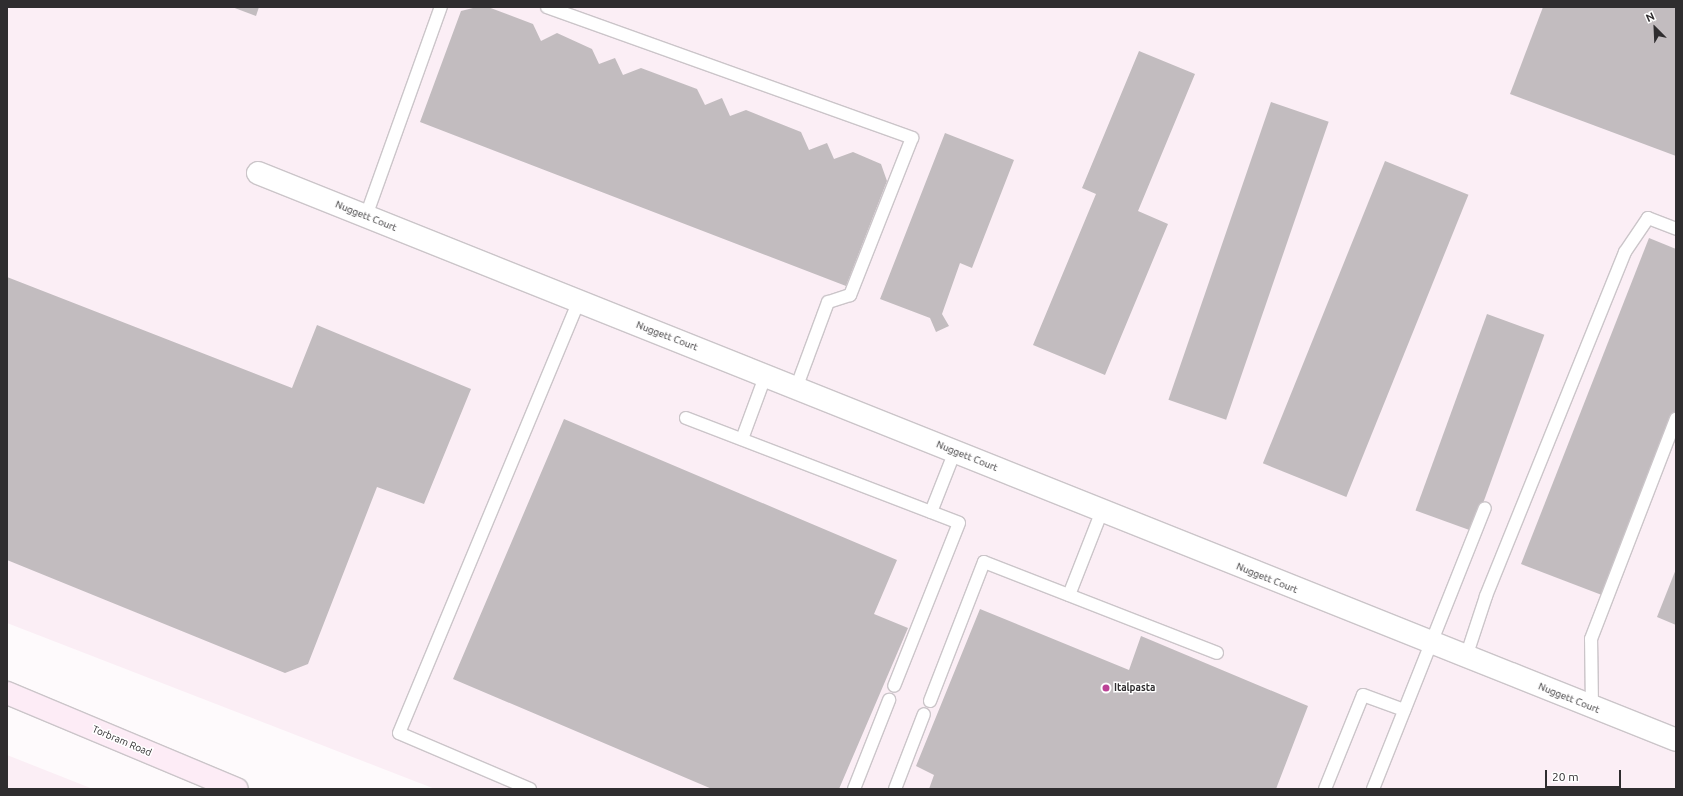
<!DOCTYPE html>
<style>
body{margin:0}
#map{position:relative;width:1683px;height:796px;overflow:hidden;background:#fefafc;font-family:Ubuntu,sans-serif}
div>[style]{position:absolute}
.built>*{inset:0;background:#fbeef5}
.building>*{inset:0;background:#c2bcbf;transform-origin:0 0}
.roads{filter:drop-shadow(1px 0 #cbc5c9) drop-shadow(-1px 0 #cbc5c9) drop-shadow(0 1px #cbc5c9) drop-shadow(0 -1px #cbc5c9)}
.lane>*{height:12px;margin:-6px;padding:0 6px;transform-origin:6px;border-radius:6px;background:#fff}
.street>*{height:22px;margin:-11px;padding:0 11px;transform-origin:11px;border-radius:11px;background:#fff}
.secondary>*{height:22px;margin:-11px;padding:0 11px;transform-origin:11px;border-radius:11px;background:#fdecf6}
.dots>*{width:11px;height:11px;translate:-50% -50%;box-sizing:border-box;border:2px solid #fff;border-radius:50%}
span{translate:-50% -50%;white-space:nowrap;text-align:center;line-height:1.15;-webkit-text-stroke:3px #fff;paint-order:stroke}
.street-label{font-size:10px;color:#2f2d2f}
.poi-label{font-size:10px;color:#2f2d2f;font-weight:700}
.left{translate:0 -50%;text-align:left}
.frame{position:absolute;inset:0;border:8px solid #2f2d2f;pointer-events:none}
.north{position:absolute;left:1635px;top:8px;width:40px;height:40px;-webkit-text-stroke:3px #fff;paint-order:stroke;rotate:336deg;font-size:11px;font-weight:700;line-height:16px;text-align:center;color:#2f2d2f}
.north::after{content:'';display:block;margin:auto;width:14px;height:18px;background:#2f2d2f;clip-path:polygon(50% 0,100% 100%,50% 72%,0 100%)}
.scale{position:absolute;left:1545px;top:770px;width:76px;height:18px;box-sizing:border-box;border:2px solid #2f2d2f;border-top:0;padding-left:5px;font-size:12px;line-height:14px;white-space:nowrap;color:#2f2d2f;-webkit-text-stroke:3px #fff;paint-order:stroke}
</style>
<div id="map">
<div class="built">
<div style="clip-path:polygon(7px 7px,1676px 7px,1676px 789px,435px 789px,7px 623px)"></div>
<div style="clip-path:polygon(7px 755px,93px 789px,7px 789px)"></div>
</div>
<div class="building">
<div style="clip-path:polygon(232px 7px,259px 7px,256px 16px)"></div>
<div style="clip-path:polygon(477px 7px,488px 7px,533px 24px,541px 41px,557px 33px,592px 49px,599px 64px,615px 58px,623px 75px,641px 68px,697px 89px,705px 105px,722px 98px,730px 116px,746px 110px,801px 132px,809px 150px,827px 143px,834px 159px,853px 152px,881px 164px,887px 181px,846px 286px,420px 122px,461px 11px)"></div>
<div style="clip-path:polygon(1543px 7px,1676px 7px,1676px 156px,1510px 94px)"></div>
<div style="clip-path:polygon(1139px 51px,1195px 74px,1138px 211px,1168px 224px,1105px 375px,1033px 345px,1096px 194px,1082px 188px)"></div>
<div style="left:1271px;top:102px;width:61px;height:315px;rotate:19deg"></div>
<div style="clip-path:polygon(945px 133px,1014px 160px,972px 268px,960px 263px,942px 314px,949px 326px,936px 332px,930px 318px,880px 299px)"></div>
<div style="left:1385px;top:161px;width:90px;height:326px;rotate:22deg"></div>
<div style="clip-path:polygon(1649px 238px,1676px 249px,1676px 420px,1607px 597px,1521px 564px)"></div>
<div style="clip-path:polygon(7px 277px,292px 388px,317px 325px,471px 389px,424px 504px,377px 487px,308px 664px,285px 673px,7px 560px)"></div>
<div style="left:1487px;top:314px;width:61px;height:209px;rotate:20deg"></div>
<div style="clip-path:polygon(564px 419px,897px 560px,874px 614px,908px 628px,839px 789px,712px 789px,453px 679px)"></div>
<div style="clip-path:polygon(1676px 569px,1676px 625px,1657px 617px)"></div>
<div style="clip-path:polygon(980px 609px,1129px 670px,1141px 636px,1308px 706px,1276px 789px,929px 789px,934px 775px,916px 766px)"></div>
</div>
<div class="roads">
<div class="lane">
<div style="left:547px;top:7px;width:388px;rotate:19.7deg"></div>
<div style="left:912px;top:138px;width:169px;rotate:111.5deg"></div>
<div style="left:850px;top:295px;width:23px;rotate:162deg"></div>
<div style="left:828px;top:302px;width:90px;rotate:110.3deg"></div>
<div style="left:366px;top:216px;width:222px;rotate:-70.3deg"></div>
<div style="left:686px;top:418px;width:292px;rotate:21deg"></div>
<div style="left:959px;top:523px;width:175px;rotate:111.7deg"></div>
<div style="left:742px;top:439px;width:69px;rotate:-69.7deg"></div>
<div style="left:931px;top:512px;width:66px;rotate:-68.5deg"></div>
<div style="left:1069px;top:595px;width:90px;rotate:-68.6deg"></div>
<div style="left:1466px;top:657px;width:64px;rotate:-71.8deg"></div>
<div style="left:1486px;top:596px;width:371px;rotate:-68deg"></div>
<div style="left:1625px;top:252px;width:41px;rotate:-55.9deg"></div>
<div style="left:1648px;top:218px;width:30px;rotate:21deg"></div>
<div style="left:930px;top:701px;width:149px;rotate:-68.8deg"></div>
<div style="left:984px;top:562px;width:250px;rotate:21.3deg"></div>
<div style="left:1592px;top:707px;width:68px;rotate:-90.8deg"></div>
<div style="left:1591px;top:639px;width:236px;rotate:-68.9deg"></div>
<div style="left:530px;top:789px;width:142px;rotate:-156.9deg"></div>
<div style="left:399px;top:733px;width:467px;rotate:-67.4deg"></div>
<div style="left:854px;top:789px;width:96px;rotate:-68.5deg"></div>
<div style="left:895px;top:789px;width:80px;rotate:-68.9deg"></div>
<div style="left:1325px;top:789px;width:101px;rotate:-68deg"></div>
<div style="left:1363px;top:695px;width:44px;rotate:20.1deg"></div>
<div style="left:1373px;top:789px;width:302px;rotate:-68.3deg"></div>
</div>
<div class="street">
<div style="left:258px;top:173px;width:1527px;rotate:21.79deg"></div>
</div>
<div class="secondary">
<div style="left:7px;top:693px;width:249px;rotate:22.7deg"></div>
</div>
</div>
<div class="dots">
<div style="left:1106px;top:688px;background:#bc4296"></div>
</div>
<div class="street-label">
<span style="left:366px;top:216px;rotate:22deg">Nuggett Court</span>
<span style="left:667px;top:336px;rotate:21deg">Nuggett Court</span>
<span style="left:967px;top:456px;rotate:22deg">Nuggett Court</span>
<span style="left:1267px;top:578px;rotate:22deg">Nuggett Court</span>
<span style="left:1569px;top:698px;rotate:22deg">Nuggett Court</span>
<span style="left:122px;top:741px;rotate:23deg">Torbram Road</span>
</div>
<div class="poi-label">
<span class="left" style="left:1114px;top:688px">Italpasta</span>
</div>
<div class="frame"></div>
<div class="north">N</div>
<div class="scale">20 m</div>
</div>
